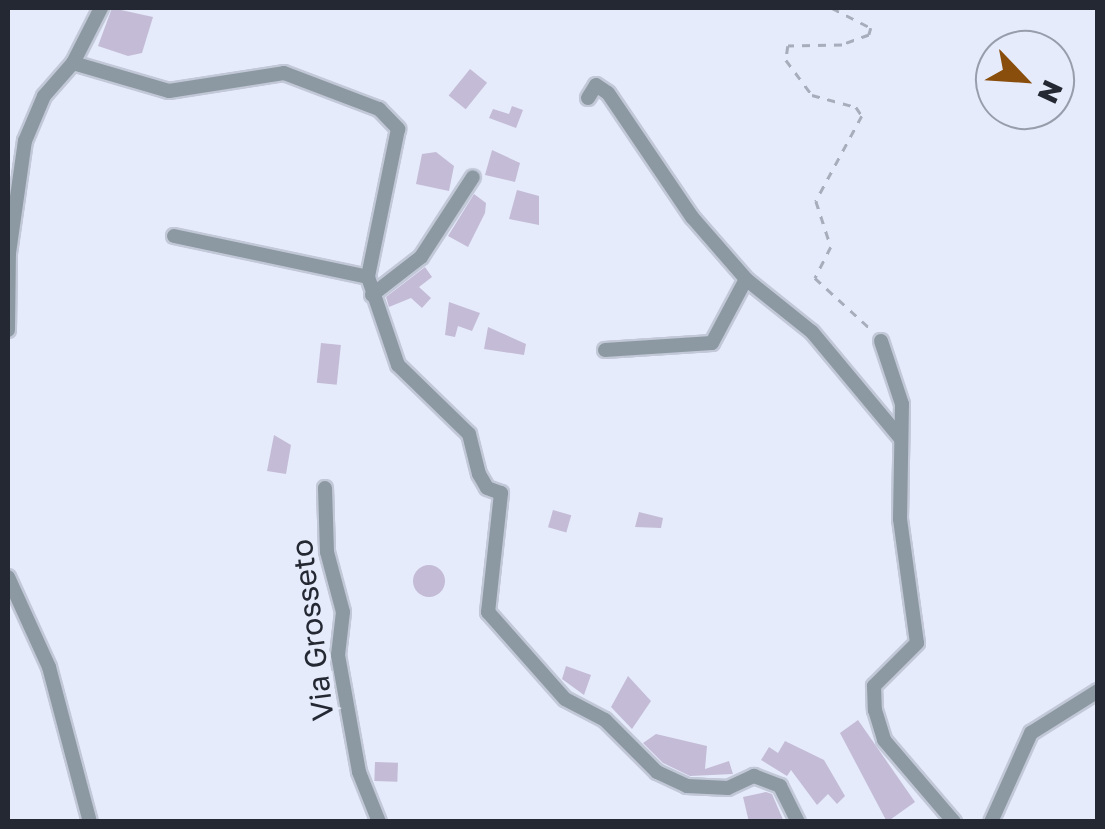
<!DOCTYPE html>
<style>
body{margin:0}
#map{position:relative;width:1105px;height:829px;overflow:hidden;background:#e5ebfb;font-family:"Golos Text",sans-serif}
div>[style]{position:absolute}
.building>*{inset:0;background:#c4bbd6;transform-origin:0 0}
.round{border-radius:50%}
.path>*{height:2.5px;margin-top:-1.25px;transform-origin:0;background:repeating-linear-gradient(90deg,#a8adbb 0 8px,transparent 0 16px)}
.roads{filter:drop-shadow(2px 0 #c2c8d7) drop-shadow(-2px 0 #c2c8d7) drop-shadow(0 2px #c2c8d7) drop-shadow(0 -2px #c2c8d7)}
.minor>*{height:14px;margin:-7px;padding:0 7px;transform-origin:7px;border-radius:7px;background:#8c99a3}
span{translate:-50% -50%;white-space:nowrap;text-align:center;line-height:1.15;-webkit-text-stroke:9px #e5ebfb;paint-order:stroke}
.street-label{font-size:30px;color:#242832}
.frame{position:absolute;inset:0;border:10px solid #242832;pointer-events:none}
.north{position:absolute;left:975px;top:30px;width:100px;height:100px;box-sizing:border-box;background:#e5ebfb;border:2px solid #989dab;border-radius:50%;rotate:115deg;font-size:28px;font-weight:700;line-height:40px;text-align:center;color:#242832}
.north::after{content:'';display:block;margin:auto;width:35px;height:45px;background:#894d0c;clip-path:polygon(50% 0,100% 100%,50% 72%,0 100%)}
</style>
<div id="map">
<div class="building">
<div style="clip-path:polygon(112px 8px,153px 17px,142px 53px,128px 56px,98px 46px)"></div>
<div style="left:470px;top:69px;width:22px;height:34px;rotate:39deg"></div>
<div style="clip-path:polygon(512px 106px,523px 110px,516px 128px,489px 118px,493px 109px,509px 114px)"></div>
<div style="clip-path:polygon(492px 150px,520px 163px,515px 182px,485px 175px)"></div>
<div style="clip-path:polygon(436px 152px,454px 166px,449px 191px,416px 184px,422px 154px)"></div>
<div style="clip-path:polygon(517px 190px,539px 196px,539px 225px,509px 219px)"></div>
<div style="clip-path:polygon(474px 194px,486px 203px,485px 213px,468px 247px,448px 236px)"></div>
<div style="clip-path:polygon(425px 267px,432px 277px,419px 287px,431px 298px,422px 308px,411px 298px,389px 307px,386px 297px)"></div>
<div style="clip-path:polygon(449px 302px,480px 313px,472px 331px,458px 326px,455px 337px,445px 335px)"></div>
<div style="clip-path:polygon(488px 327px,526px 344px,524px 355px,484px 349px)"></div>
<div style="left:321px;top:343px;width:20px;height:40px;rotate:6deg"></div>
<div style="clip-path:polygon(274px 435px,291px 445px,286px 474px,267px 471px)"></div>
<div style="left:553px;top:510px;width:19px;height:18px;rotate:16deg"></div>
<div style="clip-path:polygon(639px 512px,663px 518px,661px 528px,635px 527px)"></div>
<div class="round" style="left:413px;top:565px;width:32px;height:32px"></div>
<div style="clip-path:polygon(566px 666px,591px 675px,584px 695px,562px 679px)"></div>
<div style="clip-path:polygon(628px 676px,651px 701px,632px 729px,611px 707px)"></div>
<div style="clip-path:polygon(858px 720px,915px 802px,887px 822px,840px 733px)"></div>
<div style="clip-path:polygon(656px 734px,707px 746px,705px 769px,729px 761px,733px 774px,690px 776px,663px 763px,643px 743px)"></div>
<div style="clip-path:polygon(785px 741px,824px 760px,845px 796px,837px 804px,828px 794px,817px 805px,791px 770px,787px 776px,761px 760px,769px 747px,778px 753px)"></div>
<div style="left:375px;top:762px;width:23px;height:19px;rotate:2deg"></div>
<div style="clip-path:polygon(766px 792px,772px 794px,784px 822px,749px 822px,743px 797px)"></div>
</div>
<div class="path">
<div style="left:832px;top:8px;width:44px;rotate:27.1deg"></div>
<div style="left:871px;top:28px;width:7px;rotate:106deg"></div>
<div style="left:869px;top:35px;width:29px;rotate:160deg"></div>
<div style="left:842px;top:45px;width:54px;rotate:178.9deg"></div>
<div style="left:788px;top:46px;width:14px;rotate:98deg"></div>
<div style="left:786px;top:60px;width:44px;rotate:53.4deg"></div>
<div style="left:812px;top:95px;width:46px;rotate:15.3deg"></div>
<div style="left:856px;top:107px;width:11px;rotate:56deg"></div>
<div style="left:862px;top:116px;width:97px;rotate:118.4deg"></div>
<div style="left:816px;top:201px;width:48px;rotate:71.9deg"></div>
<div style="left:831px;top:247px;width:35px;rotate:117deg"></div>
<div style="left:815px;top:278px;width:80px;rotate:42.5deg"></div>
</div>
<div class="roads">
<div class="minor">
<div style="left:73px;top:63px;width:100px;rotate:16.3deg"></div>
<div style="left:169px;top:91px;width:116px;rotate:-8.9deg"></div>
<div style="left:284px;top:73px;width:102px;rotate:20.8deg"></div>
<div style="left:379px;top:109px;width:28px;rotate:46deg"></div>
<div style="left:398px;top:129px;width:151px;rotate:101.5deg"></div>
<div style="left:368px;top:277px;width:93px;rotate:71.2deg"></div>
<div style="left:398px;top:365px;width:99px;rotate:44.2deg"></div>
<div style="left:469px;top:434px;width:41px;rotate:76deg"></div>
<div style="left:479px;top:474px;width:16px;rotate:60deg"></div>
<div style="left:487px;top:488px;width:15px;rotate:20deg"></div>
<div style="left:501px;top:493px;width:120px;rotate:96.2deg"></div>
<div style="left:488px;top:612px;width:116px;rotate:48.5deg"></div>
<div style="left:565px;top:699px;width:45px;rotate:27.7deg"></div>
<div style="left:605px;top:720px;width:74px;rotate:45deg"></div>
<div style="left:657px;top:772px;width:33px;rotate:25deg"></div>
<div style="left:687px;top:786px;width:41px;rotate:2.8deg"></div>
<div style="left:728px;top:788px;width:29px;rotate:-25deg"></div>
<div style="left:754px;top:776px;width:28px;rotate:21deg"></div>
<div style="left:780px;top:786px;width:40px;rotate:63.4deg"></div>
<div style="left:588px;top:98px;width:15px;rotate:-58deg"></div>
<div style="left:596px;top:85px;width:14px;rotate:34deg"></div>
<div style="left:608px;top:93px;width:150px;rotate:55.9deg"></div>
<div style="left:692px;top:217px;width:84px;rotate:48.9deg"></div>
<div style="left:747px;top:280px;width:83px;rotate:38.7deg"></div>
<div style="left:812px;top:332px;width:139px;rotate:50.2deg"></div>
<div style="left:174px;top:236px;width:198px;rotate:11.9deg"></div>
<div style="left:372px;top:295px;width:62px;rotate:-37.8deg"></div>
<div style="left:421px;top:257px;width:95px;rotate:-57deg"></div>
<div style="left:8px;top:330px;width:77px;rotate:-89.3deg"></div>
<div style="left:9px;top:253px;width:113px;rotate:-81.9deg"></div>
<div style="left:25px;top:141px;width:49px;rotate:-67.1deg"></div>
<div style="left:44px;top:96px;width:44px;rotate:-48.7deg"></div>
<div style="left:73px;top:63px;width:62px;rotate:-63deg"></div>
<div style="left:881px;top:341px;width:66px;rotate:71.6deg"></div>
<div style="left:902px;top:404px;width:115px;rotate:91deg"></div>
<div style="left:900px;top:519px;width:125px;rotate:82.2deg"></div>
<div style="left:917px;top:643px;width:61px;rotate:135deg"></div>
<div style="left:874px;top:686px;width:24px;rotate:88deg"></div>
<div style="left:875px;top:710px;width:31px;rotate:73deg"></div>
<div style="left:884px;top:740px;width:108px;rotate:49.5deg"></div>
<div style="left:605px;top:350px;width:107px;rotate:-3.7deg"></div>
<div style="left:712px;top:343px;width:72px;rotate:-62deg"></div>
<div style="left:325px;top:488px;width:64px;rotate:88.2deg"></div>
<div style="left:327px;top:552px;width:62px;rotate:75.1deg"></div>
<div style="left:343px;top:612px;width:43px;rotate:96.6deg"></div>
<div style="left:338px;top:655px;width:119px;rotate:79.8deg"></div>
<div style="left:359px;top:772px;width:54px;rotate:68.2deg"></div>
<div style="left:8px;top:577px;width:99px;rotate:65.5deg"></div>
<div style="left:49px;top:667px;width:160px;rotate:75.2deg"></div>
<div style="left:991px;top:822px;width:98px;rotate:-65.8deg"></div>
<div style="left:1031px;top:733px;width:79px;rotate:-32.1deg"></div>
</div>
</div>
<div class="street-label">
<span style="left:312px;top:630px;rotate:-97deg">Via Grosseto</span>
</div>
<div class="frame"></div>
<div class="north">N</div>
</div>
